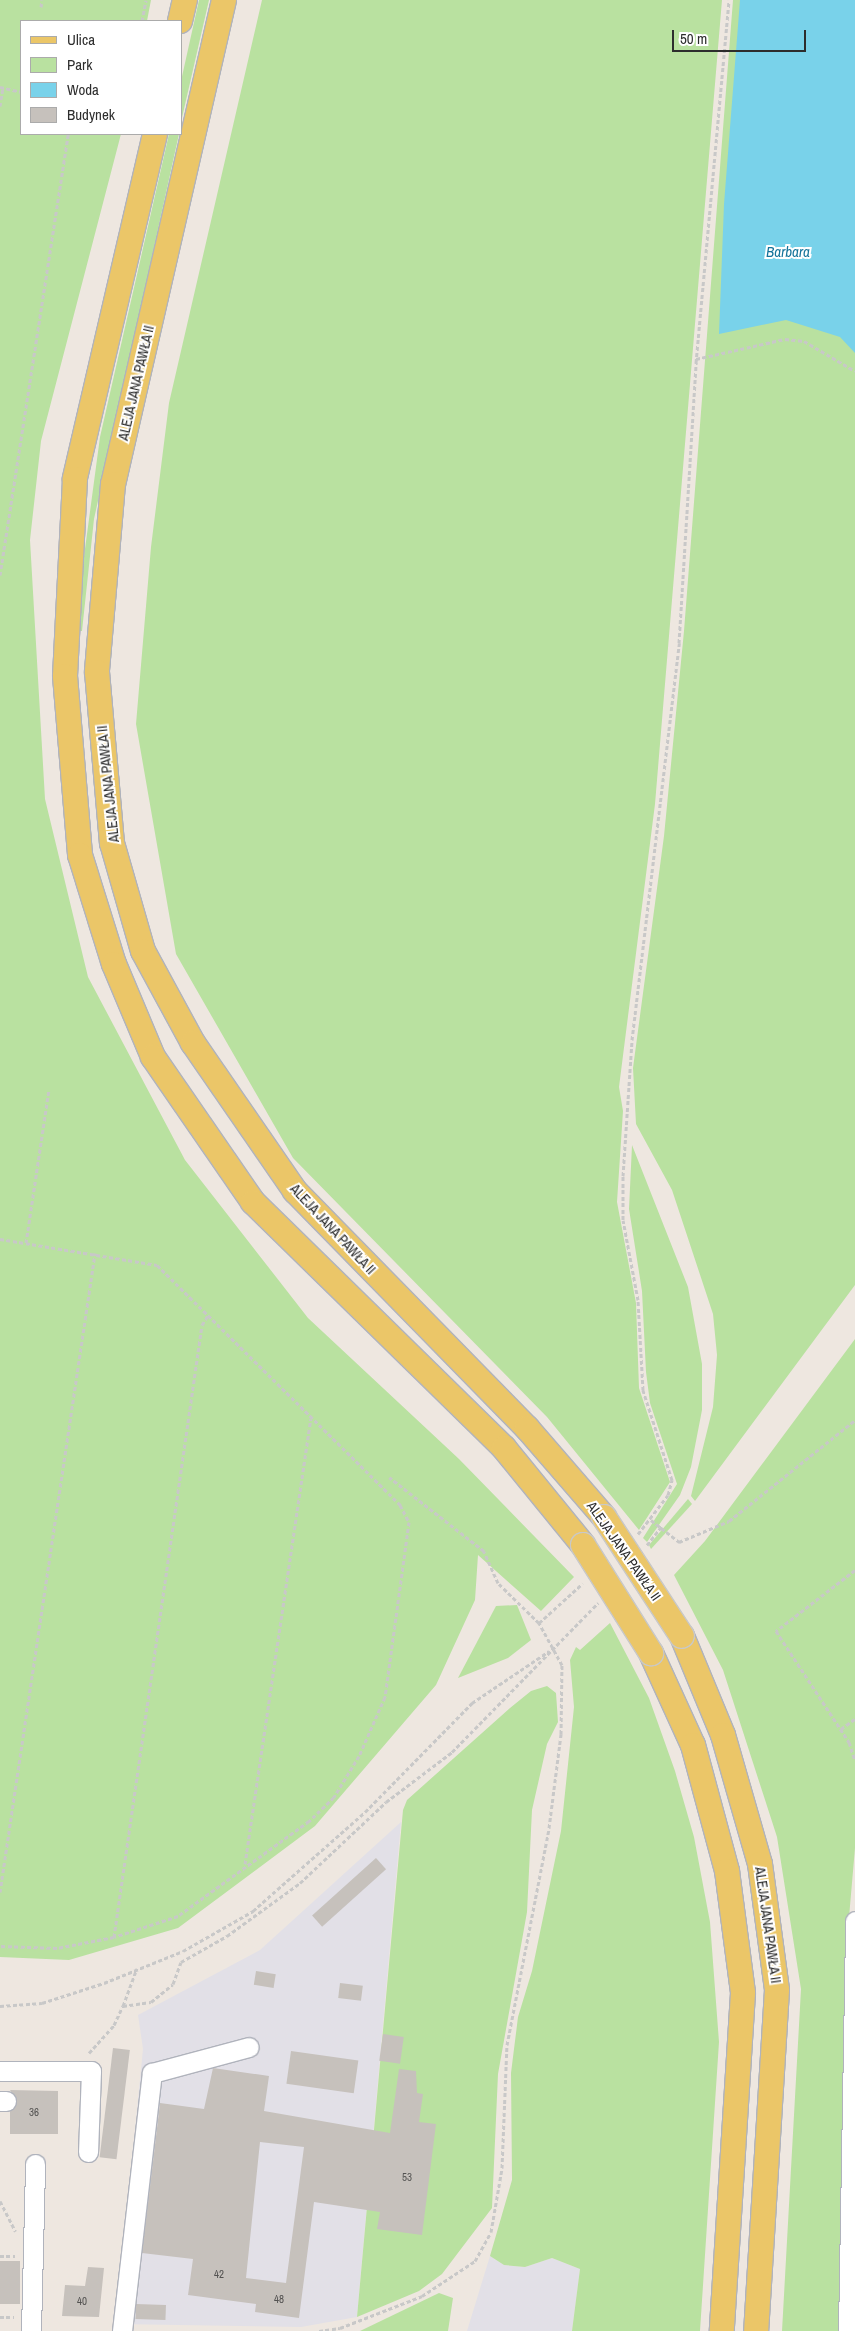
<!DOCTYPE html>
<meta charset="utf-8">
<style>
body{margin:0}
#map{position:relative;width:855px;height:2331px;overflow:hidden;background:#eee7e0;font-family:"Archivo Narrow",sans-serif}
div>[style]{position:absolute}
.industrial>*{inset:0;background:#e2e0e7}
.green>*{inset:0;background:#b9e1a0}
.water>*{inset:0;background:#79d2ea}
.building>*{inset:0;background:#c6c1bc;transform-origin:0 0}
.path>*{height:3px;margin-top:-1.5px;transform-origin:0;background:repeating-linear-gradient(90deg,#c8c8c8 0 4px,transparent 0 6.5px)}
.roads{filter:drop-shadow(1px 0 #b0b3bc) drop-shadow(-1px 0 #b0b3bc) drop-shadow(0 1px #b0b3bc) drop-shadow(0 -1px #b0b3bc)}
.minor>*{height:19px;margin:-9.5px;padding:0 9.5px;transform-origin:9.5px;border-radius:9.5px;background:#fff}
.major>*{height:24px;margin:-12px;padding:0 12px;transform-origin:12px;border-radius:12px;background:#ebc668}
.bridges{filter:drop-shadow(1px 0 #c8c8c8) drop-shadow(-1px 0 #c8c8c8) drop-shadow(0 1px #c8c8c8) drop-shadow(0 -1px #c8c8c8)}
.major-bridge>*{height:24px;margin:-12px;padding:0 12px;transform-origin:12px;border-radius:12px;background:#ebc668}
span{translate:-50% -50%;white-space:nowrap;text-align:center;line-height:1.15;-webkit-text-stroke:4px #fff;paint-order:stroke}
.number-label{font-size:11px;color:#535251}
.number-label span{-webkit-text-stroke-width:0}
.street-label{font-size:14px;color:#2d2d2d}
.water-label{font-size:15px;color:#14739a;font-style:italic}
.legend{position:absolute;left:20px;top:20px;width:162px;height:115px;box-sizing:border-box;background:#fff;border:1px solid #ababab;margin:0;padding:6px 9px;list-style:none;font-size:15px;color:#2d2d2d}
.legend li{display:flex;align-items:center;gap:10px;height:25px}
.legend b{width:25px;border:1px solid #ababab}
.scale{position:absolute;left:672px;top:30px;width:134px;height:22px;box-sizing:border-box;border:2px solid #2d2d2d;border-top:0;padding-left:6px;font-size:15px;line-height:18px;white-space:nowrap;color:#2d2d2d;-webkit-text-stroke:4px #fff;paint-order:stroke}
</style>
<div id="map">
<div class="industrial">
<div style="clip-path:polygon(401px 1822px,357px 2317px,301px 2327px,116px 2324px,143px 2049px,138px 2015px,260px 1950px)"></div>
<div style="clip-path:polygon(490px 2256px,504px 2265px,525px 2267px,552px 2258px,580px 2269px,572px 2331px,467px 2331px)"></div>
</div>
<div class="green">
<div style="clip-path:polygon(0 0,151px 0,147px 21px,21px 21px,21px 134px,121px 134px,41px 441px,30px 540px,45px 799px,88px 977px,185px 1160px,308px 1318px,459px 1459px,574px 1577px,541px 1611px,478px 1555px,475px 1600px,436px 1685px,315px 1826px,178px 1928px,69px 1960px,0 1957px)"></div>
<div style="clip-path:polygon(199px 0,209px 0,181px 122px,181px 81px)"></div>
<div style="clip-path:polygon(262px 0,722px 0,655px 804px,619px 1087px,623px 1111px,617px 1202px,636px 1303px,639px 1388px,670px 1482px,639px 1530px,547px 1417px,293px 1158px,176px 954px,136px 724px,151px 547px,169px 403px)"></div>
<div style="clip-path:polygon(733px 0,855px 0,855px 1285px,695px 1501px,691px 1496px,713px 1407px,717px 1355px,713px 1314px,672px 1190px,636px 1124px,633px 1068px,664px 836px,684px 631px)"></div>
<div style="clip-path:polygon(169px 134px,179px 134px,94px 519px,82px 631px,74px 631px,100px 437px)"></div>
<div style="clip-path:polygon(632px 1145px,688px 1287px,702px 1364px,702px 1410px,691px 1467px,680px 1495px,647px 1542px,643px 1538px,677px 1484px,650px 1403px,646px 1372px,642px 1291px,629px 1209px)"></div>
<div style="clip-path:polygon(855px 1339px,855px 1848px,848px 1929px,842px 2331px,782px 2331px,801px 1989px,777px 1837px,723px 1670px,674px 1575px,705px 1541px)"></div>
<div style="clip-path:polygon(688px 1499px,692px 1504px,651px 1549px,649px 1545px)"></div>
<div style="clip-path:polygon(517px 1605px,531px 1640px,508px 1658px,458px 1678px,496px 1606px)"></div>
<div style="clip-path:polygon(610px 1623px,649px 1698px,675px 1771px,694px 1837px,710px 1922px,719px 2042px,700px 2331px,572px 2331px,580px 2269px,552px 2258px,525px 2267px,504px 2265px,490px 2256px,512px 2180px,511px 2073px,518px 2017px,532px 1971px,561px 1831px,574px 1707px,570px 1660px,576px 1647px,580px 1650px)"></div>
<div style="clip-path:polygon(547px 1686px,556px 1693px,558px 1722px,547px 1744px,532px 1810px,527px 1912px,498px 2074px,492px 2208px,442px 2274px,419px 2291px,357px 2317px,403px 1810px,407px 1800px,510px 1708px,531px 1691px)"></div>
<div style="clip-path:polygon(439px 2293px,453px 2298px,448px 2331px,360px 2331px)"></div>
</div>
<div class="water">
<div style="clip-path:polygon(740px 0,855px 0,855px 353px,840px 337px,786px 320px,719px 334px,724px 204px)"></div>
</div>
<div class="building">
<div style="left:376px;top:1858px;width:15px;height:86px;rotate:48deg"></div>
<div style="left:256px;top:1971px;width:20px;height:14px;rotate:9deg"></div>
<div style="left:340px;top:1983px;width:23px;height:15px;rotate:7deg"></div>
<div style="left:383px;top:2034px;width:21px;height:27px;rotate:8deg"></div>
<div style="left:113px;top:2048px;width:17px;height:110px;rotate:7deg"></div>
<div style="left:291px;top:2051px;width:68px;height:33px;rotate:8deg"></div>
<div style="clip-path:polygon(evenodd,213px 2068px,269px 2076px,264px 2111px,390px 2133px,399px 2069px,416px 2071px,417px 2093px,423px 2094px,419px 2122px,436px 2124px,422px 2235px,377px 2229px,380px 2212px,314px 2202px,299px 2318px,255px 2312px,256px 2304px,188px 2295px,193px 2259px,142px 2253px,160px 2103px,204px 2109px,213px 2068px,260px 2142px,304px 2147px,286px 2283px,246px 2278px,260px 2142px)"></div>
<div style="clip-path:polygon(10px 2090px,58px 2091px,58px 2134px,10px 2134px,10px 2111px,17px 2101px)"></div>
<div style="left:0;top:2261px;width:20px;height:43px"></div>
<div style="clip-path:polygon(88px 2267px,104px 2268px,99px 2317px,62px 2316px,65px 2285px,85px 2286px)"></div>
<div style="left:136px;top:2304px;width:30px;height:15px;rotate:2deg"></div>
</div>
<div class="path">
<div style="left:41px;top:7px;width:7px;rotate:-82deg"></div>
<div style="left:142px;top:21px;width:21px;rotate:-79deg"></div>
<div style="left:0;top:87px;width:22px;rotate:13deg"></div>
<div style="left:0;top:106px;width:18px;rotate:-81deg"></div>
<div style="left:696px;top:359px;width:91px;rotate:-12.7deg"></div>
<div style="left:785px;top:339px;width:19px;rotate:6deg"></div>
<div style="left:804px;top:341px;width:59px;rotate:30.5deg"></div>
<div style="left:0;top:575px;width:446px;rotate:-81.2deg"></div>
<div style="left:0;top:1239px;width:159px;rotate:9.4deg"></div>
<div style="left:157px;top:1265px;width:342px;rotate:44.6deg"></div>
<div style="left:400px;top:1505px;width:19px;rotate:62deg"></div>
<div style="left:409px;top:1522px;width:177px;rotate:97.8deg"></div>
<div style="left:385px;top:1697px;width:64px;rotate:113.8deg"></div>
<div style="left:359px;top:1756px;width:48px;rotate:121.4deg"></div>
<div style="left:334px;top:1797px;width:35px;rotate:136deg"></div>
<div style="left:309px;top:1821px;width:162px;rotate:144.1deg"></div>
<div style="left:178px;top:1916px;width:67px;rotate:161.8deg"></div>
<div style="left:114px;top:1937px;width:58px;rotate:169.1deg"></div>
<div style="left:57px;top:1948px;width:57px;rotate:-178deg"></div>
<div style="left:26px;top:1243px;width:156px;rotate:-81.5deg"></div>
<div style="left:651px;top:1520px;width:36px;rotate:38deg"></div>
<div style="left:679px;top:1542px;width:54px;rotate:-22.8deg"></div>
<div style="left:729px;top:1521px;width:161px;rotate:-38.7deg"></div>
<div style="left:638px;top:1534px;width:49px;rotate:-52.4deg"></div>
<div style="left:668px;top:1495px;width:16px;rotate:-75deg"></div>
<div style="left:672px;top:1480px;width:95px;rotate:-107.9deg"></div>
<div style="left:643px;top:1390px;width:90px;rotate:-93.2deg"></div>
<div style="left:638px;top:1300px;width:81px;rotate:-100.6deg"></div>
<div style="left:623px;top:1220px;width:44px;rotate:-90deg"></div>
<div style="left:623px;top:1176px;width:136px;rotate:-86.2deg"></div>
<div style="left:632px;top:1040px;width:400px;rotate:-83.2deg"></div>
<div style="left:679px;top:643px;width:281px;rotate:-86.5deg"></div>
<div style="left:696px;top:363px;width:364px;rotate:-84.8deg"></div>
<div style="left:647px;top:1545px;width:24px;rotate:-52deg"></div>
<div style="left:855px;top:1570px;width:100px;rotate:142.3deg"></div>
<div style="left:776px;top:1631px;width:133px;rotate:56.7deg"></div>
<div style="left:849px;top:1742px;width:19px;rotate:72deg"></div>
<div style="left:539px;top:1623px;width:59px;rotate:-42.3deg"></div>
<div style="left:841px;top:1729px;width:17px;rotate:-36deg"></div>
<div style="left:245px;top:1864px;width:450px;rotate:-81.6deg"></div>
<div style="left:0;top:1892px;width:646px;rotate:-81.54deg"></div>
<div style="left:114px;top:1937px;width:618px;rotate:-81.82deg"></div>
<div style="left:202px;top:1325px;width:12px;rotate:-59deg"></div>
<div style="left:0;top:2006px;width:42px;rotate:-4.1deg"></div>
<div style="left:42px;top:2003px;width:65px;rotate:-17.9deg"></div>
<div style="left:104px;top:1983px;width:85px;rotate:-22.1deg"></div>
<div style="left:183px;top:1951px;width:81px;rotate:-29.7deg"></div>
<div style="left:253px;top:1911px;width:149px;rotate:-41.5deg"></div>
<div style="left:365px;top:1812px;width:153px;rotate:-45.5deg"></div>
<div style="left:472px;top:1703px;width:93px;rotate:-34deg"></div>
<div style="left:123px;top:2006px;width:40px;rotate:-69.8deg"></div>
<div style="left:89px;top:2053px;width:38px;rotate:-48deg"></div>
<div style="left:114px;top:2025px;width:21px;rotate:-65deg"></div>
<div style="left:123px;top:2006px;width:28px;rotate:-8deg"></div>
<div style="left:151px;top:2002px;width:28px;rotate:-39deg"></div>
<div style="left:173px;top:1984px;width:23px;rotate:-70deg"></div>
<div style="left:181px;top:1962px;width:53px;rotate:-29.5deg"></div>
<div style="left:227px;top:1936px;width:90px;rotate:-36deg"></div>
<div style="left:300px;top:1883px;width:118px;rotate:-43.3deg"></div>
<div style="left:386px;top:1802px;width:83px;rotate:-37.1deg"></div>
<div style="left:452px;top:1752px;width:209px;rotate:-45.6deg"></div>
<div style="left:0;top:2201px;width:34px;rotate:63deg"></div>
<div style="left:0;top:2256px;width:15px"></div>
<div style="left:0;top:2317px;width:14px"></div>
<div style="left:319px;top:2331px;width:21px;rotate:-8deg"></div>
<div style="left:340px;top:2328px;width:88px;rotate:-21.3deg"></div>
<div style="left:422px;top:2296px;width:64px;rotate:-33.4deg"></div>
<div style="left:475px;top:2261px;width:33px;rotate:-61deg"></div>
<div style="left:491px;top:2232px;width:65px;rotate:-80.2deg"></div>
<div style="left:502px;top:2168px;width:123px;rotate:-87.7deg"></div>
<div style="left:507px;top:2045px;width:221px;rotate:-79deg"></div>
<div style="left:549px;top:1828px;width:95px;rotate:-82.7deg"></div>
<div style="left:561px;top:1734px;width:69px;rotate:-89.2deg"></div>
<div style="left:562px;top:1665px;width:48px;rotate:-118.7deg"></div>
<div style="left:539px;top:1623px;width:57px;rotate:-135.7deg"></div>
<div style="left:498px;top:1583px;width:35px;rotate:-114deg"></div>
<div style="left:484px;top:1551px;width:120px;rotate:-142.1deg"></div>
</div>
<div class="roads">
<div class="minor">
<div style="left:0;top:2071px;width:91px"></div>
<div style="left:91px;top:2071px;width:81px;rotate:92.1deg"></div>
<div style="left:0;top:2101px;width:6px"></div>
<div style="left:31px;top:2331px;width:167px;rotate:-88.6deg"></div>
<div style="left:122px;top:2331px;width:260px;rotate:-83.4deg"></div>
<div style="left:152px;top:2073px;width:100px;rotate:-15deg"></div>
<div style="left:848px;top:2331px;width:410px;rotate:-89deg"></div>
</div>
<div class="major">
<div style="left:224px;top:0;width:497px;rotate:102.9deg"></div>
<div style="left:113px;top:484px;width:189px;rotate:94.9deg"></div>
<div style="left:97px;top:672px;width:172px;rotate:85deg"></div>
<div style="left:112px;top:843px;width:112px;rotate:74deg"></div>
<div style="left:143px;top:951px;width:105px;rotate:61.5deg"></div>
<div style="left:193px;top:1043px;width:180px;rotate:55.4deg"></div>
<div style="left:295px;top:1191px;width:332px;rotate:45.6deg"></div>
<div style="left:527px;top:1428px;width:118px;rotate:49.1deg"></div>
<div style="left:180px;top:21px;width:22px;rotate:-77deg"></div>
<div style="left:155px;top:134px;width:354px;rotate:103.1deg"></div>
<div style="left:75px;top:479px;width:197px;rotate:92.9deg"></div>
<div style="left:65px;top:676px;width:180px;rotate:85.2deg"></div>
<div style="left:80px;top:855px;width:114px;rotate:72.7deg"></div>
<div style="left:114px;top:964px;width:101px;rotate:67.2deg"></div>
<div style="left:153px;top:1057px;width:176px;rotate:55.4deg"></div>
<div style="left:253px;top:1202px;width:351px;rotate:44.4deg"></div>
<div style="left:504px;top:1448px;width:125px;rotate:50.8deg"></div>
<div style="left:682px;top:1636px;width:107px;rotate:67.5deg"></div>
<div style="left:723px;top:1735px;width:134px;rotate:74deg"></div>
<div style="left:760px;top:1864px;width:127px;rotate:82.3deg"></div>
<div style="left:777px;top:1990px;width:342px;rotate:93.5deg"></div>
<div style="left:651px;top:1653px;width:101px;rotate:65.5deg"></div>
<div style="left:693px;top:1745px;width:131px;rotate:74.9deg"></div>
<div style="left:727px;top:1871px;width:123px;rotate:82.5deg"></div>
<div style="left:743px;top:1993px;width:339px;rotate:93.6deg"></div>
</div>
</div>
<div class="bridges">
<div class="major-bridge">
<div style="left:604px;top:1517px;width:142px;rotate:56.8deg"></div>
<div style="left:583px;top:1545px;width:128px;rotate:57.8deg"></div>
</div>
</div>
<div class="number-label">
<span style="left:34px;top:2112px">36</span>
<span style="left:407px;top:2177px">53</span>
<span style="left:219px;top:2274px">42</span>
<span style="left:279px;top:2299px">48</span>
<span style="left:82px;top:2301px">40</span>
</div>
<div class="street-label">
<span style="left:136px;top:383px;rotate:-77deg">ALEJA JANA PAWŁA II</span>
<span style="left:108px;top:784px;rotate:-96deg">ALEJA JANA PAWŁA II</span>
<span style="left:333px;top:1229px;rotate:47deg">ALEJA JANA PAWŁA II</span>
<span style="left:624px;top:1551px;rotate:55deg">ALEJA JANA PAWŁA II</span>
<span style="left:768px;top:1925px;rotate:82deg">ALEJA JANA PAWŁA II</span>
</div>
<div class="water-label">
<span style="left:788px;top:252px">Barbara</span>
</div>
<ul class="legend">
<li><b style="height:6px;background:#ebc668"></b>Ulica</li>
<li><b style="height:14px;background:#b9e1a0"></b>Park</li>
<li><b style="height:14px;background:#79d2ea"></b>Woda</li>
<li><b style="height:14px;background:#c6c1bc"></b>Budynek</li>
</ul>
<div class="scale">50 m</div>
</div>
